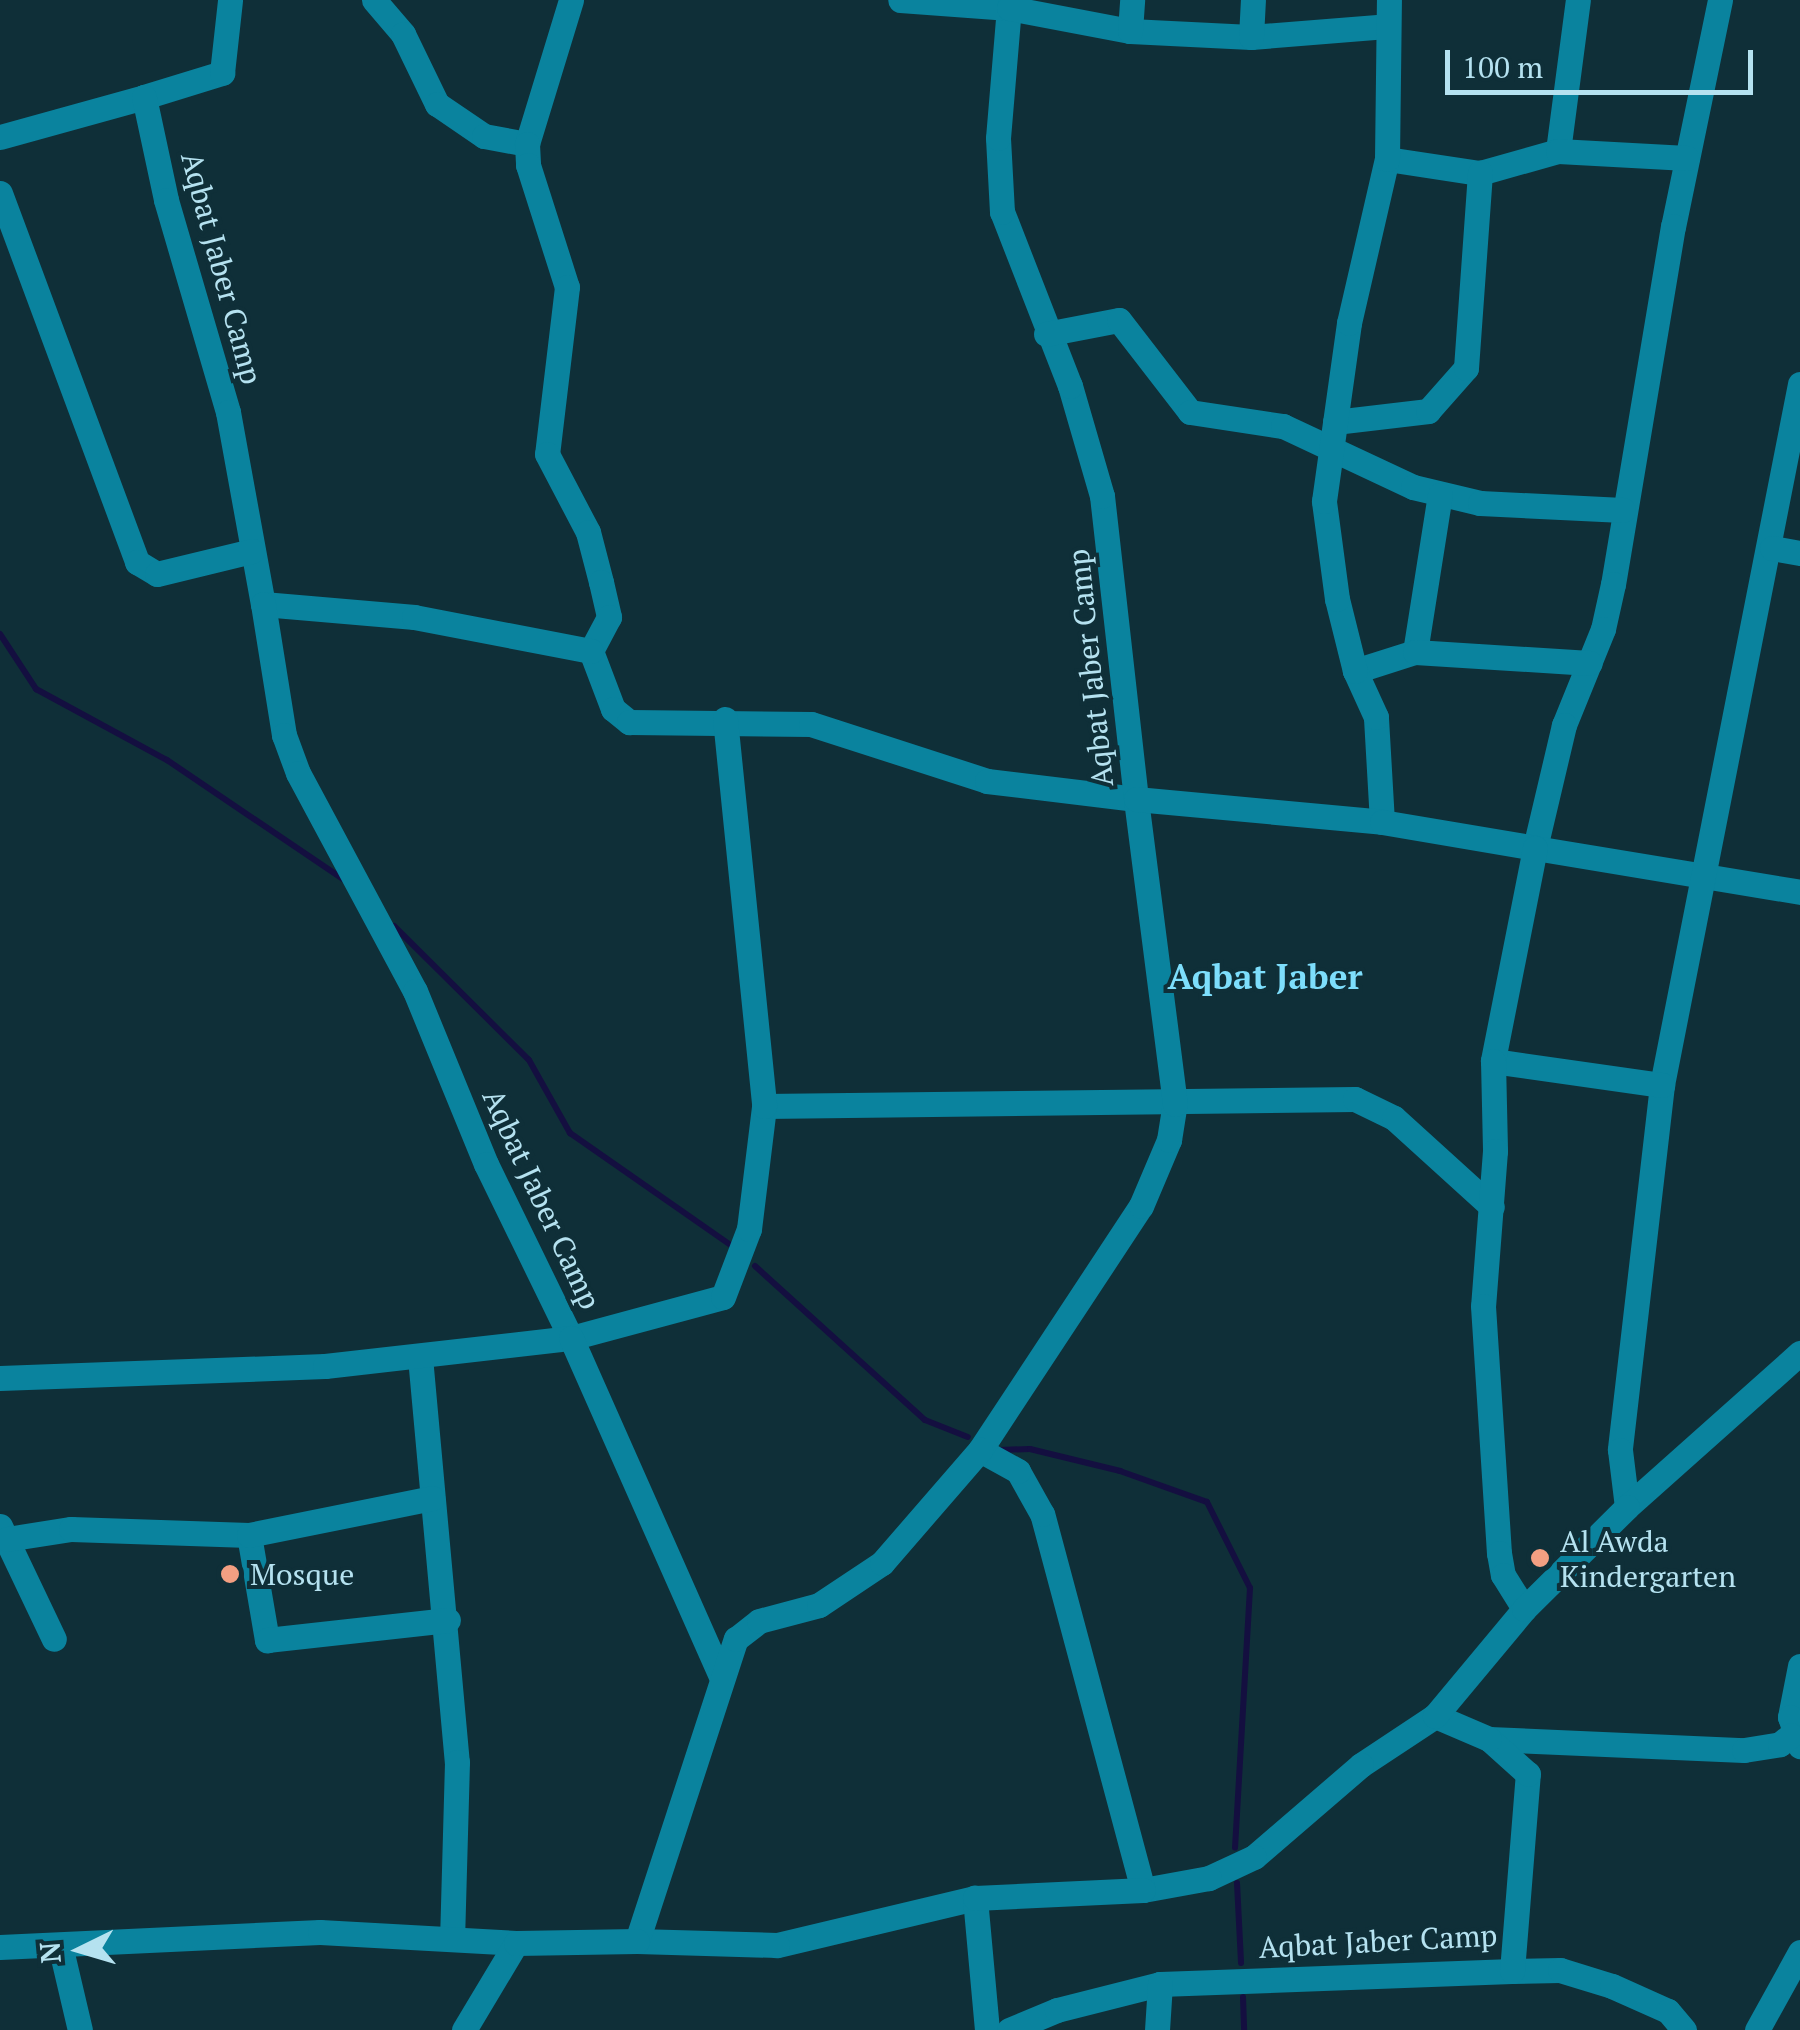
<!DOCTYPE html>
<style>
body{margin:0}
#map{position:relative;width:1800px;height:2030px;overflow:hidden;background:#0f2f38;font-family:"PT Serif",serif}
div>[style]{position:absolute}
.stream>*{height:6px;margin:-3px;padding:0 3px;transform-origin:3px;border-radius:3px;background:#140f40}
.minor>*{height:25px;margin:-12.5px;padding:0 12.5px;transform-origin:12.5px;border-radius:12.5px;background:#0a839e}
.dots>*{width:28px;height:28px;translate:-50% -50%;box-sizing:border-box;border:5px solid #0f2f38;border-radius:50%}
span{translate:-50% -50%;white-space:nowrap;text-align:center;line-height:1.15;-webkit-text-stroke:8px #0f2f38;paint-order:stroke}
.street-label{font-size:30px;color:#b5e2f0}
.poi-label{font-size:30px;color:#b5e2f0}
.left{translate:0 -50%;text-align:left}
.quarter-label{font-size:35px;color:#7ddefc;font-weight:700}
.north{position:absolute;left:30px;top:1900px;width:100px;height:100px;-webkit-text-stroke:8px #0f2f38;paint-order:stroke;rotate:265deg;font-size:28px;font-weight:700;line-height:40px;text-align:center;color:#b5e2f0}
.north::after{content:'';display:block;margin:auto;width:35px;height:45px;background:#b5e2f0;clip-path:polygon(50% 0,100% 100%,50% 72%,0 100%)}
.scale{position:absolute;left:1445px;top:50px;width:308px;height:45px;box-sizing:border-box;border:5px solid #b5e2f0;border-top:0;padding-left:12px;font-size:30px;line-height:35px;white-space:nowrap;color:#b5e2f0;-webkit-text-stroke:8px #0f2f38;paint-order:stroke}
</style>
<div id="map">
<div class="stream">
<div style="left:0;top:634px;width:66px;rotate:56.8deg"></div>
<div style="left:36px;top:689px;width:149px;rotate:28.5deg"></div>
<div style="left:167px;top:760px;width:216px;rotate:34.1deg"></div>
<div style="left:394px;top:926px;width:190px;rotate:44.8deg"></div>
<div style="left:529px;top:1060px;width:84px;rotate:60.7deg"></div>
<div style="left:570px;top:1133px;width:203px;rotate:34.9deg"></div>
<div style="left:755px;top:1266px;width:229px;rotate:42.2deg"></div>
<div style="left:925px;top:1420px;width:46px;rotate:21.6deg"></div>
<div style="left:1000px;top:1450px;width:30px;rotate:-2deg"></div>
<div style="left:1030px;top:1449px;width:93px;rotate:13.7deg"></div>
<div style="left:1120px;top:1471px;width:92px;rotate:19.6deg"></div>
<div style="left:1207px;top:1502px;width:96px;rotate:63.4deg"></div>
<div style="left:1250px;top:1588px;width:260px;rotate:93.3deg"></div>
<div style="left:1237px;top:1883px;width:80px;rotate:87.1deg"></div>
<div style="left:1243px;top:1997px;width:33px;rotate:88deg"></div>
</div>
<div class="minor">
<div style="left:374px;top:0;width:45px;rotate:49.5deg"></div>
<div style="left:403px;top:34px;width:78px;rotate:64.1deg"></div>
<div style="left:437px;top:104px;width:57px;rotate:34.2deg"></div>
<div style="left:484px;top:136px;width:44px;rotate:10.5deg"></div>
<div style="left:571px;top:0;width:151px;rotate:107deg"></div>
<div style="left:527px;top:144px;width:21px;rotate:87deg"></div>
<div style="left:528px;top:165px;width:128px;rotate:72.3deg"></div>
<div style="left:567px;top:287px;width:168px;rotate:96.8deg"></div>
<div style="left:547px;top:454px;width:88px;rotate:62.3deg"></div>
<div style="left:588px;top:532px;width:52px;rotate:75.4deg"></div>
<div style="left:601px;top:582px;width:36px;rotate:77deg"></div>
<div style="left:609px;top:617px;width:38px;rotate:118deg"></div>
<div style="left:591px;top:651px;width:62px;rotate:69.2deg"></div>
<div style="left:613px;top:709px;width:21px;rotate:39deg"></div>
<div style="left:629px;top:722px;width:182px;rotate:0.6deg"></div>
<div style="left:811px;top:724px;width:185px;rotate:17.9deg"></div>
<div style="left:987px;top:781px;width:150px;rotate:6.9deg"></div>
<div style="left:1136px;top:799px;width:305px;rotate:-96.4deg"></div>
<div style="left:1102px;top:496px;width:115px;rotate:-106.2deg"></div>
<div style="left:1070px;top:386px;width:187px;rotate:-111.3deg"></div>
<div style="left:1002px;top:212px;width:74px;rotate:-93.1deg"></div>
<div style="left:998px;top:138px;width:130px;rotate:-85.2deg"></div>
<div style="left:1009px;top:8px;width:109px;rotate:-175.8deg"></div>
<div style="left:1011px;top:0;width:8px;rotate:104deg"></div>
<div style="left:1009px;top:8px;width:123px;rotate:10.8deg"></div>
<div style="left:1130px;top:31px;width:121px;rotate:2.8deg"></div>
<div style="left:1251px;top:37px;width:136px;rotate:-4.6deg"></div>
<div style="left:1720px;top:0;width:231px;rotate:101.7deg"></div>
<div style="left:1673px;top:226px;width:363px;rotate:99.5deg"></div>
<div style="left:1613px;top:584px;width:46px;rotate:102.5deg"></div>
<div style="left:1603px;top:629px;width:104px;rotate:112.1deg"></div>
<div style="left:1564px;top:725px;width:126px;rotate:103.3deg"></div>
<div style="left:1535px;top:848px;width:269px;rotate:9.4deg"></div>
<div style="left:1130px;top:31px;width:31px;rotate:-86deg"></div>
<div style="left:1251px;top:37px;width:37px;rotate:-87deg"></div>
<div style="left:144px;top:97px;width:82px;rotate:-17.1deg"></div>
<div style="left:222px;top:73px;width:73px;rotate:-83.7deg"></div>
<div style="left:0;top:137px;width:149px;rotate:-15.5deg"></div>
<div style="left:144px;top:97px;width:105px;rotate:77.9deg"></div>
<div style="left:166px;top:200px;width:221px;rotate:73.7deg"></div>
<div style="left:228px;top:412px;width:195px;rotate:79.7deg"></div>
<div style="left:263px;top:604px;width:152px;rotate:4.9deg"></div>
<div style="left:414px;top:617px;width:180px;rotate:10.9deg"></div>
<div style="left:1558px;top:151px;width:152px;rotate:-82.5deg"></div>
<div style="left:1387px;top:159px;width:94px;rotate:8.6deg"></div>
<div style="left:1480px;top:173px;width:81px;rotate:-15.8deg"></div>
<div style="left:1558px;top:151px;width:129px;rotate:3.1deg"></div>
<div style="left:0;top:193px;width:394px;rotate:69.6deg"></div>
<div style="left:137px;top:562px;width:23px;rotate:31deg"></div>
<div style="left:157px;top:574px;width:98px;rotate:-13.6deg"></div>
<div style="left:1046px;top:334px;width:74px;rotate:-10.9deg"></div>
<div style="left:1119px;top:320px;width:116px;rotate:52.3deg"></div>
<div style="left:1190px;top:412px;width:94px;rotate:8.6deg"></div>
<div style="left:1283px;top:426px;width:144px;rotate:25.1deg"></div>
<div style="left:1413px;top:487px;width:69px;rotate:13.4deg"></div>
<div style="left:1480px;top:503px;width:143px;rotate:2.8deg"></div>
<div style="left:1800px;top:384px;width:714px;rotate:101.14deg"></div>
<div style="left:1662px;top:1085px;width:367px;rotate:96.6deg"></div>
<div style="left:1620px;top:1450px;width:57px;rotate:83deg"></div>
<div style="left:1627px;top:1507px;width:232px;rotate:-41.7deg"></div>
<div style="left:1335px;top:422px;width:94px;rotate:-6.7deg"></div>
<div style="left:1428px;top:411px;width:57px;rotate:-48.5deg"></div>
<div style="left:1466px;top:368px;width:196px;rotate:-85.9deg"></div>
<div style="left:1772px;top:548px;width:28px;rotate:10deg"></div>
<div style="left:263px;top:604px;width:133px;rotate:80.9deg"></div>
<div style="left:284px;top:735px;width:40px;rotate:69.8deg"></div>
<div style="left:298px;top:773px;width:247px;rotate:61.8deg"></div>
<div style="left:415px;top:991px;width:187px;rotate:67.7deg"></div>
<div style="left:486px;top:1164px;width:194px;rotate:64deg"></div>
<div style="left:571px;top:1338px;width:157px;rotate:-15.1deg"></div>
<div style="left:723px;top:1297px;width:73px;rotate:-69.1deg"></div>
<div style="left:749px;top:1229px;width:124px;rotate:-83deg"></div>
<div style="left:764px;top:1106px;width:591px;rotate:-0.68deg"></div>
<div style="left:1355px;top:1099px;width:43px;rotate:26deg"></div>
<div style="left:1394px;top:1118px;width:132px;rotate:42.2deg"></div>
<div style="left:1415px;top:652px;width:159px;rotate:-81deg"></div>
<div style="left:1355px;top:671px;width:63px;rotate:-17.6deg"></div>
<div style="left:1415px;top:652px;width:175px;rotate:3.6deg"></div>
<div style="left:725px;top:719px;width:389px;rotate:84.2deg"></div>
<div style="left:1382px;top:822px;width:105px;rotate:-93.3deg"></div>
<div style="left:1376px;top:717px;width:51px;rotate:-114.5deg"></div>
<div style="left:1355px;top:671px;width:74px;rotate:-104deg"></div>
<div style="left:1337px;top:599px;width:99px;rotate:-97.6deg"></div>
<div style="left:1324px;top:501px;width:180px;rotate:-82deg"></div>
<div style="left:1349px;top:323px;width:168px;rotate:-77deg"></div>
<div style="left:1387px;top:159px;width:159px;rotate:-89.3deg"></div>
<div style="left:1493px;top:1061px;width:171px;rotate:8.1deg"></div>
<div style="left:420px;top:1357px;width:407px;rotate:84.8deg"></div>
<div style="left:457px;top:1762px;width:176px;rotate:91.6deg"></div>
<div style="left:0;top:1378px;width:325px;rotate:-2.1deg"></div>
<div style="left:325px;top:1366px;width:248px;rotate:-6.5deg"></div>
<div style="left:571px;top:1338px;width:370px;rotate:66.1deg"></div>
<div style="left:0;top:1526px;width:125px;rotate:64.5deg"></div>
<div style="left:249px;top:1535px;width:107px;rotate:80.3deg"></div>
<div style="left:267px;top:1640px;width:182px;rotate:-6.3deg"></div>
<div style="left:7px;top:1539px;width:65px;rotate:-8.9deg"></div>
<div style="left:71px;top:1529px;width:178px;rotate:1.9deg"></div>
<div style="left:249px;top:1535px;width:187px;rotate:-11.4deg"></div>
<div style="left:1800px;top:1666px;width:52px;rotate:101.1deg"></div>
<div style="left:1790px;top:1717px;width:31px;rotate:71deg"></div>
<div style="left:1435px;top:1716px;width:89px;rotate:146.5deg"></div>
<div style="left:1361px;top:1765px;width:141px;rotate:139.3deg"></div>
<div style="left:1254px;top:1857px;width:50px;rotate:155deg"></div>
<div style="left:1209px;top:1878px;width:67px;rotate:169.7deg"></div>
<div style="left:1143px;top:1890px;width:389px;rotate:-105deg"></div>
<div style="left:1042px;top:1514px;width:49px;rotate:-119.2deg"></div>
<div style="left:1018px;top:1471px;width:43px;rotate:-151.1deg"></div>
<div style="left:980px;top:1450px;width:292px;rotate:-56.6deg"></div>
<div style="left:1141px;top:1206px;width:72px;rotate:-67deg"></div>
<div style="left:1169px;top:1140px;width:36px;rotate:-81deg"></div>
<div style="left:1175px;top:1104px;width:307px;rotate:-97.3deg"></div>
<div style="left:1136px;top:799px;width:247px;rotate:5.3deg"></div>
<div style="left:1382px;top:822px;width:155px;rotate:9.6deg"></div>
<div style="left:1535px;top:848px;width:217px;rotate:101.2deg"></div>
<div style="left:1493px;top:1061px;width:90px;rotate:88.7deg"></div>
<div style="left:1495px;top:1151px;width:155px;rotate:94.4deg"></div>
<div style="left:1483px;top:1306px;width:248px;rotate:86.3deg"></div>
<div style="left:1499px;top:1553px;width:22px;rotate:80deg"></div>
<div style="left:1503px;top:1575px;width:40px;rotate:58deg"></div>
<div style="left:1489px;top:1739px;width:255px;rotate:2.5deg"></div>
<div style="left:1744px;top:1750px;width:36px;rotate:-9deg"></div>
<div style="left:1780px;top:1744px;width:14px;rotate:-39deg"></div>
<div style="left:975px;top:1898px;width:204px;rotate:166.6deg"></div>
<div style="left:777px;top:1945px;width:140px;rotate:-178.4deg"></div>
<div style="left:637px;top:1941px;width:318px;rotate:-71.9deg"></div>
<div style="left:736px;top:1639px;width:29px;rotate:-38deg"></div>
<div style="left:759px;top:1621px;width:62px;rotate:-14.9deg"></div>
<div style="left:819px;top:1605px;width:76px;rotate:-33.7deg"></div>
<div style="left:882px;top:1563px;width:150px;rotate:-49.1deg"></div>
<div style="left:60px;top:1945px;width:87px;rotate:76.8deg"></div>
<div style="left:0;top:1947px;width:320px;rotate:-2.7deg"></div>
<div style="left:320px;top:1932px;width:196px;rotate:3.2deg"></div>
<div style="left:1512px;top:1971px;width:48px;rotate:-1.2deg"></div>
<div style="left:1560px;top:1970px;width:54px;rotate:17.1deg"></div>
<div style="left:1612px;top:1986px;width:61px;rotate:24.1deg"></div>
<div style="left:1668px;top:2011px;width:25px;rotate:50deg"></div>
<div style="left:464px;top:2030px;width:101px;rotate:-59.1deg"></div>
<div style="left:516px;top:1943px;width:121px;rotate:-0.9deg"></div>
<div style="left:987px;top:2030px;width:133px;rotate:-95.2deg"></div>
<div style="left:975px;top:1898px;width:168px;rotate:-2.7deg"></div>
<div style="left:1009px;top:2030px;width:52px;rotate:-22.6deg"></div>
<div style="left:1057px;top:2010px;width:106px;rotate:-14.2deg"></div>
<div style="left:1160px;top:1984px;width:352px;rotate:-2.1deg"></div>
<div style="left:1512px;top:1971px;width:198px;rotate:-85.4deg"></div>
<div style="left:1528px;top:1774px;width:52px;rotate:-138.1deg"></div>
<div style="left:1489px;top:1739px;width:59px;rotate:-156.9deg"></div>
<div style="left:1435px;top:1716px;width:139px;rotate:-50.2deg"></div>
<div style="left:1524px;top:1609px;width:145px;rotate:-44.7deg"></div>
<div style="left:1157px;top:2030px;width:46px;rotate:-86.3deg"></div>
<div style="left:1757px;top:2030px;width:89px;rotate:-61.1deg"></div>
</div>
<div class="dots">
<div style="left:1540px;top:1558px;background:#f39f82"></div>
<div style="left:230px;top:1574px;background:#f39f82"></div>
</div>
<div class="street-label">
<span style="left:222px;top:268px;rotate:75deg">Aqbat Jaber Camp</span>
<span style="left:1090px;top:668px;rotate:-96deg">Aqbat Jaber Camp</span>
<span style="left:542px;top:1199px;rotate:65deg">Aqbat Jaber Camp</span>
<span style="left:1378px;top:1941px;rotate:-3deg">Aqbat Jaber Camp</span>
</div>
<div class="poi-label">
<span class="left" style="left:1560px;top:1558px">Al Awda<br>Kindergarten</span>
<span class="left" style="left:250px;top:1574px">Mosque</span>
</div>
<div class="quarter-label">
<span style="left:1265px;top:976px">Aqbat Jaber</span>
</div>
<div class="north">N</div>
<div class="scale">100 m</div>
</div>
